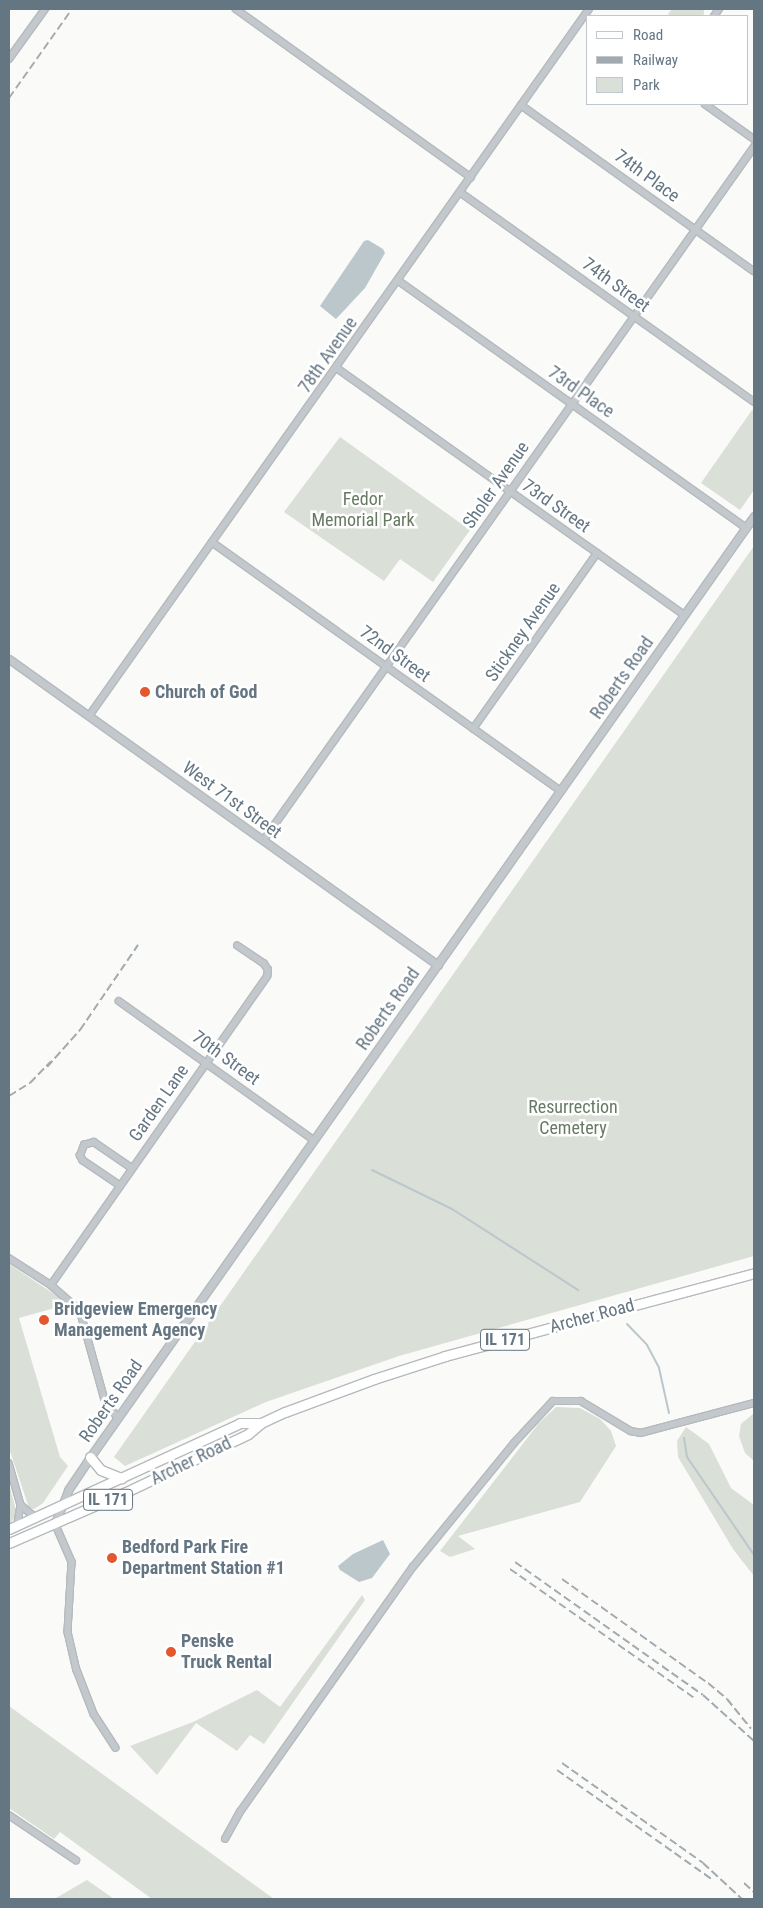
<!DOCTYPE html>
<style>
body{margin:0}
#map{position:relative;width:763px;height:1908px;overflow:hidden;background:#fafaf8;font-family:"Roboto Condensed",sans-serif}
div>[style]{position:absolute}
.green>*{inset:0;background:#dadfd7}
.water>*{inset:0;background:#bbc7cb}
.stream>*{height:2px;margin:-1px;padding:0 1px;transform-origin:1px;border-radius:1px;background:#bbc7cb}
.roads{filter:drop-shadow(1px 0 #b5babe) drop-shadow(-1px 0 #b5babe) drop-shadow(0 1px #b5babe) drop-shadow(0 -1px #b5babe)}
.minor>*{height:5.5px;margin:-2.75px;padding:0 2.75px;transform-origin:2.75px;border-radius:2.75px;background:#c3c8cc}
.tertiary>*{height:7px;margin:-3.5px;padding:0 3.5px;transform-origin:3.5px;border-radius:3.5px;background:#c3c8cc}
.primary>*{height:9px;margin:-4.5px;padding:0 4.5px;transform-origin:4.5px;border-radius:4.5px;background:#fff}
.rail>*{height:2px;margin-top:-1px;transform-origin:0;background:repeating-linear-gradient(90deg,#a2aab0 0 8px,transparent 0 12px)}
.dots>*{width:14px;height:14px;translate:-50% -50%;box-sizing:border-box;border:2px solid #fff;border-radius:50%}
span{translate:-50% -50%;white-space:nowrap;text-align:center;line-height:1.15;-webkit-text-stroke:5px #fff;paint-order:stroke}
.shield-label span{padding:1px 4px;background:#fff;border:1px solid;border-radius:4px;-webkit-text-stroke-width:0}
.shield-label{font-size:16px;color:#657683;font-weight:700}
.street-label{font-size:18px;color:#657683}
.park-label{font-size:18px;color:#687a64}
.poi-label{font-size:18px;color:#657683;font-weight:700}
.left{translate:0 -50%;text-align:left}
.frame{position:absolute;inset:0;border:10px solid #657683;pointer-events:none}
.legend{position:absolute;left:586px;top:15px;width:162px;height:90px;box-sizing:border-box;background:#fff;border:1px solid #c1c8cd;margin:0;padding:6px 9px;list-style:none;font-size:15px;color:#657683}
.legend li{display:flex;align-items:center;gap:10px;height:25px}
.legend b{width:25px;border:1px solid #c1c8cd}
</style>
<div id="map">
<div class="green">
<div style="clip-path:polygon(672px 9px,704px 9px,704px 14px,702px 16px,671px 16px,668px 14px)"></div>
<div style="clip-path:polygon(752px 410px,754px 411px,754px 490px,740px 510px,701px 483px)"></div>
<div style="clip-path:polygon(340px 437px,470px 530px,433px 582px,400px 559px,384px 581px,284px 512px)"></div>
<div style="clip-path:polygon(754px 546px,754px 1256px,399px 1356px,266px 1402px,125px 1466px,114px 1457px)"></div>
<div style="clip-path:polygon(9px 1264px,69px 1304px,19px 1318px,60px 1457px,68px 1466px,43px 1503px,34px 1509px,29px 1508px,9px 1448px)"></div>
<div style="clip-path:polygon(556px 1407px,580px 1408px,600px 1419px,611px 1431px,616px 1446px,580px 1502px,458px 1536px,475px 1549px,450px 1557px,440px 1551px,539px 1423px)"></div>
<div style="clip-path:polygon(754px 1413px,754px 1461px,745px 1453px,739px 1436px,741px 1424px)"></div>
<div style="clip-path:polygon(686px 1427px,709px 1444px,731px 1488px,754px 1505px,754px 1576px,733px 1549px,678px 1457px,677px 1441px)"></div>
<div style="clip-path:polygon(9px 1483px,17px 1515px,9px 1525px)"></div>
<div style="clip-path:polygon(362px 1595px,365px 1600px,264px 1744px,250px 1735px,237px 1751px,196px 1723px,157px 1775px,130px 1746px,193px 1722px,257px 1690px,280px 1707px)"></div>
<div style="clip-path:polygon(9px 1706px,274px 1899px,152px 1899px,60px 1832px,54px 1839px,9px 1808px)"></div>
<div style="clip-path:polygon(87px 1880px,114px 1899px,56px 1899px,56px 1898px)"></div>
</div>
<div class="water">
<div style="clip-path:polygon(368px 240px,383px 249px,385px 253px,365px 288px,336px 319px,320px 306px,364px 241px)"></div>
<div style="clip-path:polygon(383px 1540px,390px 1554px,372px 1578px,359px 1582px,340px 1570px,338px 1566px,353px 1554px)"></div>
</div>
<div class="stream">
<div style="left:372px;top:1170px;width:89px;rotate:26deg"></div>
<div style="left:452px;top:1209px;width:150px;rotate:32.7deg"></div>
<div style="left:627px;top:1324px;width:29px;rotate:46deg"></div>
<div style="left:647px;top:1345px;width:26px;rotate:62deg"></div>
<div style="left:659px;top:1368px;width:46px;rotate:77.5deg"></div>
<div style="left:684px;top:1438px;width:19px;rotate:81deg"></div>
<div style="left:687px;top:1457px;width:119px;rotate:55.6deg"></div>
</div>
<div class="roads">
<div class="minor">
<div style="left:236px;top:9px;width:289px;rotate:35.6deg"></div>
<div style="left:714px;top:16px;width:9px;rotate:-54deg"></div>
<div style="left:9px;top:59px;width:62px;rotate:-54.2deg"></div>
<div style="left:705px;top:104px;width:60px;rotate:35.5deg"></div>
<div style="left:521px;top:105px;width:286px;rotate:35.5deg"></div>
<div style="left:460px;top:192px;width:361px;rotate:35.5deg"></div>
<div style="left:399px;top:281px;width:426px;rotate:35.4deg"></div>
<div style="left:337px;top:368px;width:426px;rotate:35.4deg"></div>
<div style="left:212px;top:542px;width:429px;rotate:35.5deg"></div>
<div style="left:89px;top:716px;width:866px;rotate:-54.73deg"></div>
<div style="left:473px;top:729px;width:215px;rotate:-54.8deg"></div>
<div style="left:263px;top:841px;width:850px;rotate:-54.72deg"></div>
<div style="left:119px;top:1001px;width:239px;rotate:35.5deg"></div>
<div style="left:120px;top:1186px;width:45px;rotate:-146deg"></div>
<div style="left:83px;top:1161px;width:6px;rotate:-121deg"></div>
<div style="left:80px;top:1156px;width:12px;rotate:-70deg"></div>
<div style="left:84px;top:1145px;width:10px;rotate:-17deg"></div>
<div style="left:94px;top:1142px;width:46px;rotate:34.4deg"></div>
<div style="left:9px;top:1258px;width:50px;rotate:32.7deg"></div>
<div style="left:51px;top:1285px;width:38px;rotate:41deg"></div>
<div style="left:80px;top:1310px;width:93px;rotate:74.5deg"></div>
<div style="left:105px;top:1400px;width:22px;rotate:54deg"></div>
<div style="left:51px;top:1285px;width:377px;rotate:-55deg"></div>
<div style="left:267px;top:976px;width:6px;rotate:-81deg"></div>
<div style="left:268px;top:970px;width:7px;rotate:-124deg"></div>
<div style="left:264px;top:964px;width:32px;rotate:-146deg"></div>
<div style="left:9px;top:1463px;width:44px;rotate:74.1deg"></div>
<div style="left:21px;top:1505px;width:20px;rotate:99deg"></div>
<div style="left:21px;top:1505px;width:20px;rotate:41deg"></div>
<div style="left:55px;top:1523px;width:43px;rotate:66.4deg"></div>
<div style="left:72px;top:1562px;width:70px;rotate:93.3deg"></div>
<div style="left:68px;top:1632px;width:39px;rotate:77deg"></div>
<div style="left:77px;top:1670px;width:47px;rotate:68.9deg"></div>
<div style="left:94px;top:1714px;width:40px;rotate:57.1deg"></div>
<div style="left:9px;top:1815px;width:81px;rotate:33.9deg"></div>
<div style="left:225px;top:1839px;width:31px;rotate:-61deg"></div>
<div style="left:240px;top:1812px;width:300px;rotate:-54.8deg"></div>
<div style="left:413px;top:1567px;width:160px;rotate:-50.8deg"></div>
<div style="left:514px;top:1443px;width:57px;rotate:-47.1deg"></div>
<div style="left:553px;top:1401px;width:28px"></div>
<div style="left:581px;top:1401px;width:58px;rotate:31deg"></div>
<div style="left:631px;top:1431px;width:10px;rotate:11deg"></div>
<div style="left:641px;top:1433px;width:117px;rotate:-14.9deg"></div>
</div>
<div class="tertiary">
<div style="left:9px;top:659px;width:527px;rotate:35.5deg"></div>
<div style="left:55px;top:1523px;width:35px;rotate:-68deg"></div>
<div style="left:68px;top:1490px;width:36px;rotate:-56deg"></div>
<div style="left:88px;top:1460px;width:1155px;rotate:-54.8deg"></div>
</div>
<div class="primary">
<div style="left:90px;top:1457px;width:17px;rotate:50deg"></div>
<div style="left:101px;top:1470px;width:22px;rotate:22deg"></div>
<div style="left:9px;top:1529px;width:254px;rotate:-24.6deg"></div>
<div style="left:240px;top:1423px;width:21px"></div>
<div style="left:9px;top:1543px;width:128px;rotate:-23.6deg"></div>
<div style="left:126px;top:1492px;width:135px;rotate:-25.4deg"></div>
<div style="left:248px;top:1434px;width:17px;rotate:-40deg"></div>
<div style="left:261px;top:1423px;width:26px;rotate:-25deg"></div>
<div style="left:285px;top:1412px;width:95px;rotate:-20.3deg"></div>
<div style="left:374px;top:1379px;width:75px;rotate:-17.9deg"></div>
<div style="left:445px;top:1356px;width:320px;rotate:-15deg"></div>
</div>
</div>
<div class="rail">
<div style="left:9px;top:98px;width:109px;rotate:-54.7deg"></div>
<div style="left:47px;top:1067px;width:50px;rotate:-48.3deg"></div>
<div style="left:80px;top:1030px;width:103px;rotate:-55.7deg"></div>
<div style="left:9px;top:1096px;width:25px;rotate:-32deg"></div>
<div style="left:30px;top:1083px;width:30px;rotate:-46deg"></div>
<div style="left:515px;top:1562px;width:230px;rotate:35.3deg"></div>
<div style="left:703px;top:1695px;width:69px;rotate:42deg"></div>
<div style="left:510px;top:1569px;width:225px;rotate:35deg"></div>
<div style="left:562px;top:1579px;width:179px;rotate:35.5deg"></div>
<div style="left:708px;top:1683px;width:25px;rotate:40deg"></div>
<div style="left:727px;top:1699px;width:38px;rotate:51deg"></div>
<div style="left:562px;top:1763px;width:173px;rotate:35.3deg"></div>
<div style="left:703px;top:1863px;width:53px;rotate:42.7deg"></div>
<div style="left:557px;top:1770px;width:191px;rotate:35.2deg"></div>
<div style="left:744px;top:1883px;width:13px;rotate:42deg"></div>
</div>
<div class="dots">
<div style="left:145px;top:692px;background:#e4572e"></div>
<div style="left:44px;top:1320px;background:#e4572e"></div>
<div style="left:112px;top:1558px;background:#e4572e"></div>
<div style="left:171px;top:1652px;background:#e4572e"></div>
</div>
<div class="shield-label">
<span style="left:505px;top:1340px">IL 171</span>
<span style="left:108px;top:1500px">IL 171</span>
</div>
<div class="street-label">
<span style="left:647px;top:176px;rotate:36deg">74th Place</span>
<span style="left:616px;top:285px;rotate:36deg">74th Street</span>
<span style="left:328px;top:355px;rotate:-55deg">78th Avenue</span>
<span style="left:581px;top:392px;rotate:35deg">73rd Place</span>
<span style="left:496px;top:485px;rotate:-55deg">Sholer Avenue</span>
<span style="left:556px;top:506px;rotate:35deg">73rd Street</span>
<span style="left:523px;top:632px;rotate:-55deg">Stickney Avenue</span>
<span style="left:395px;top:654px;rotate:36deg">72nd Street</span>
<span style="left:622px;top:678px;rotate:-55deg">Roberts Road</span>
<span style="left:232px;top:800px;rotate:36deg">West 71st Street</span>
<span style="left:388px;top:1009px;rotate:-55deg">Roberts Road</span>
<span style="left:226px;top:1058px;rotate:36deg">70th Street</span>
<span style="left:159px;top:1103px;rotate:-55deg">Garden Lane</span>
<span style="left:592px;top:1316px;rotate:-15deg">Archer Road</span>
<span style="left:111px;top:1401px;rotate:-55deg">Roberts Road</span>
<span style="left:191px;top:1461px;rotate:-26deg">Archer Road</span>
</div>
<div class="park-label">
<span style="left:363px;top:510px">Fedor<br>Memorial Park</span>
<span style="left:573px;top:1118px">Resurrection<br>Cemetery</span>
</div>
<div class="poi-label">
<span class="left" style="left:155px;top:692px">Church of God</span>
<span class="left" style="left:54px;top:1320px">Bridgeview Emergency<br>Management Agency</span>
<span class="left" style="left:122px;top:1558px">Bedford Park Fire<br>Department Station #1</span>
<span class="left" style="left:181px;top:1652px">Penske<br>Truck Rental</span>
</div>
<div class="frame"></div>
<ul class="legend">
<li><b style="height:6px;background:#fff"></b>Road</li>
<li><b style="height:6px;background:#a2aab0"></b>Railway</li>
<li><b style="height:14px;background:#dadfd7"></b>Park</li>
</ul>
</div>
